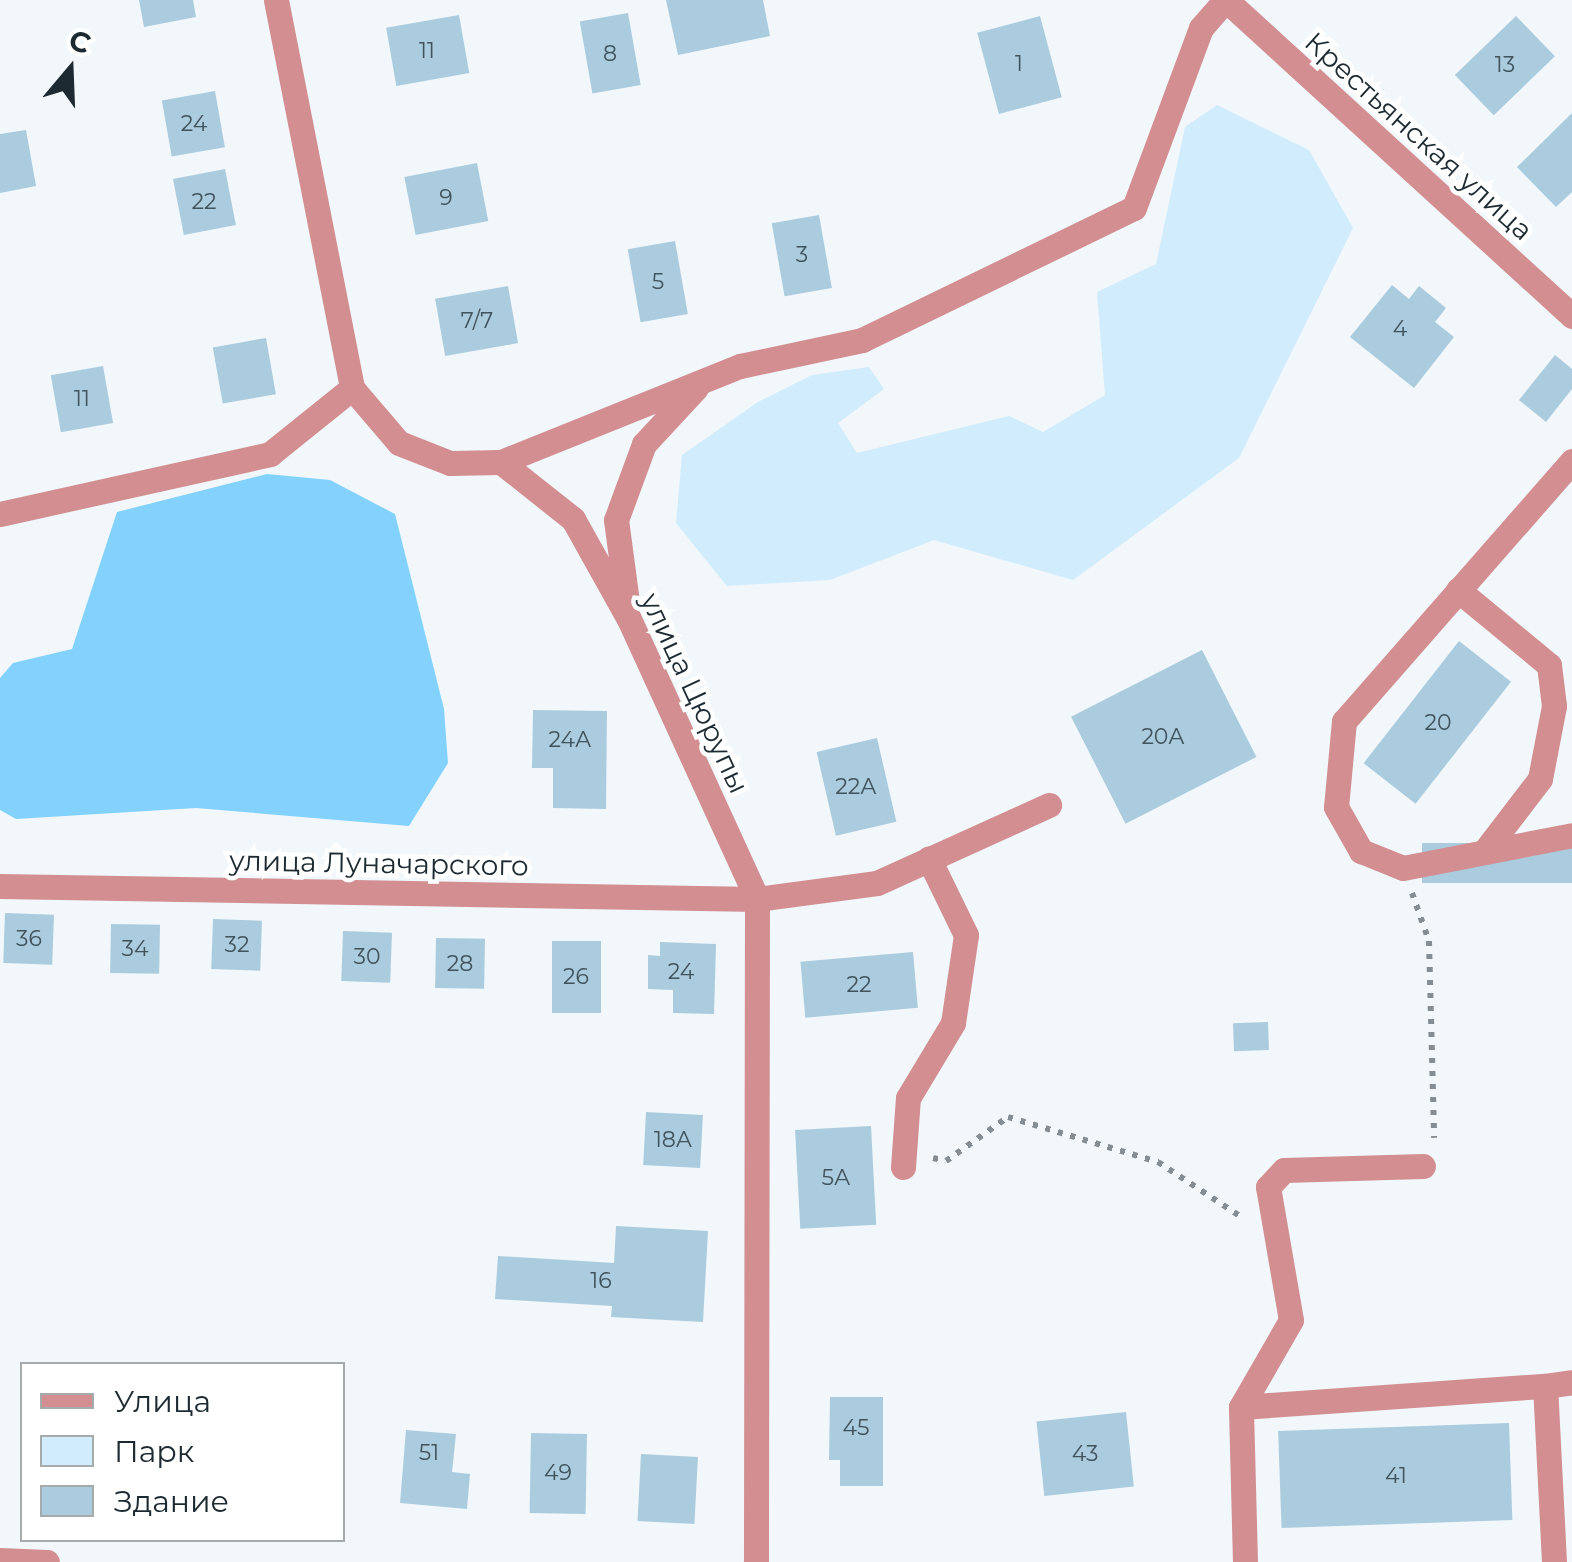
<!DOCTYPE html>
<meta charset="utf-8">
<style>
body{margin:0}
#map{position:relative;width:1572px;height:1562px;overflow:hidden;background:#f1f7fb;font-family:Montserrat,sans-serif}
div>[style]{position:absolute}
.green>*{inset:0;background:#d1ecfc}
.forest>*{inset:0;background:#82d2fd}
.building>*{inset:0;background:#abccdf;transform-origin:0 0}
.path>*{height:6px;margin-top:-3px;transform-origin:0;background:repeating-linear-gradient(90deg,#848d93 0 5px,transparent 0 13px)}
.minor>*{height:25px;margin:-12.5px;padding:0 12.5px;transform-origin:12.5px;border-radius:12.5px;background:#d28e90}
span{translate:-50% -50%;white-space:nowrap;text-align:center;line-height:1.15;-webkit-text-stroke:9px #fff;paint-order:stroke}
.number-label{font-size:22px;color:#40525c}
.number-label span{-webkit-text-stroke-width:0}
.street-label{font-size:28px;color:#1d2a31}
.legend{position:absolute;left:20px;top:1362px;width:325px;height:180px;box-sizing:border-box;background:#fff;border:2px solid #a5aaad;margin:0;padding:12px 18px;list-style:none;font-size:30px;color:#1d2a31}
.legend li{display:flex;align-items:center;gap:20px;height:50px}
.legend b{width:50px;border:2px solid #a5aaad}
.north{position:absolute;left:20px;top:20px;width:100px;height:100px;-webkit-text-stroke:8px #fff;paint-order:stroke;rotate:19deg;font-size:28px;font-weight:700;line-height:40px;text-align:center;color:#1d2a31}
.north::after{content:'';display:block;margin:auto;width:35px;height:45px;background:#1d2a31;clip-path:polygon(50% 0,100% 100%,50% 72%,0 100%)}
</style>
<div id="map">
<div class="green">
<div style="clip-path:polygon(1217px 105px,1309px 150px,1353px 228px,1239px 458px,1073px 580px,934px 540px,830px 580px,727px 586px,676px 523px,682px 455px,758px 402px,812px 375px,869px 367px,884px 389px,838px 423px,857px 453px,1009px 416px,1043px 432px,1105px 395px,1097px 292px,1156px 264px,1185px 127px)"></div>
</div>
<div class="forest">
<div style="clip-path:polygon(267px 474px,330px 480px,395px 514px,444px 709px,448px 763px,409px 826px,196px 808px,16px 819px,0 810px,0 678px,13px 663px,72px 649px,117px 512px)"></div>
</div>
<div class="building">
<div style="clip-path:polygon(139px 0,193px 0,196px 17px,144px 27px)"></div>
<div style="clip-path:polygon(666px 0,763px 0,770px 36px,678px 55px)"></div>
<div style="left:628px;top:13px;width:73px;height:49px;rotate:80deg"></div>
<div style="left:459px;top:15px;width:59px;height:74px;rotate:80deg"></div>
<div style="left:1040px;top:16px;width:84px;height:65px;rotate:75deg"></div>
<div style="left:1516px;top:16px;width:56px;height:85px;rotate:46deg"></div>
<div style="left:215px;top:91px;width:57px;height:54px;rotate:80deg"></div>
<div style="clip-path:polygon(1572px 113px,1572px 192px,1556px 207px,1517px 167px)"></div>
<div style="clip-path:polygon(26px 130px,36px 186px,0 193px,0 134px)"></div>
<div style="left:477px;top:163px;width:59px;height:74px;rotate:79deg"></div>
<div style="left:225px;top:169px;width:57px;height:53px;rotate:79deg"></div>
<div style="left:819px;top:215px;width:74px;height:48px;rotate:80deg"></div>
<div style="left:675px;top:241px;width:74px;height:48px;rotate:80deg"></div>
<div style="clip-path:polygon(1392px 285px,1409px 299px,1419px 286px,1446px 308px,1435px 322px,1454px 337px,1414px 388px,1350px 337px)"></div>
<div style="left:508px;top:286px;width:58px;height:74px;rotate:80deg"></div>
<div style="left:266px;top:338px;width:57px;height:54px;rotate:80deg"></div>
<div style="clip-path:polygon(1555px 355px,1572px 369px,1572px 389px,1546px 422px,1519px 400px)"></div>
<div style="left:103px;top:366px;width:58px;height:53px;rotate:80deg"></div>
<div style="left:1459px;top:641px;width:66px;height:155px;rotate:38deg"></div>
<div style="left:1202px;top:650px;width:120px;height:147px;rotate:63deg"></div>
<div style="clip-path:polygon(533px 710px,607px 711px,606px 809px,553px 808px,553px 768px,532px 768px)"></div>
<div style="left:877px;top:738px;width:86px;height:62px;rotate:77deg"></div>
<div style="left:1572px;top:843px;width:40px;height:150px;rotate:90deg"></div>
<div style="left:5px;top:913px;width:49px;height:50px;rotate:2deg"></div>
<div style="left:213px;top:919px;width:49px;height:50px;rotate:2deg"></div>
<div style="left:111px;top:924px;width:49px;height:49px;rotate:1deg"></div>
<div style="left:343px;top:931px;width:49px;height:50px;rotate:2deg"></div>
<div style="left:436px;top:938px;width:49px;height:50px;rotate:1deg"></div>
<div style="left:552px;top:941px;width:49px;height:72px"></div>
<div style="clip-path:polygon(660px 942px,716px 944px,714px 1014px,673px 1013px,673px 990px,648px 989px,648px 955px,660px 956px)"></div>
<div style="left:913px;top:952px;width:56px;height:113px;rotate:85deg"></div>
<div style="left:1268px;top:1022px;width:28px;height:35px;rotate:88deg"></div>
<div style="left:646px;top:1112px;width:57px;height:53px;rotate:3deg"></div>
<div style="left:871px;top:1126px;width:99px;height:76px;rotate:87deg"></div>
<div style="clip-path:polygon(616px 1226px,708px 1231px,703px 1322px,611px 1317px,612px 1306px,495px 1299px,498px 1256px,614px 1263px)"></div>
<div style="clip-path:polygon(830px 1397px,883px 1397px,883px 1486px,840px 1486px,840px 1460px,829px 1460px)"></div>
<div style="left:1126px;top:1412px;width:75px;height:90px;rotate:84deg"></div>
<div style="left:1509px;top:1423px;width:97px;height:231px;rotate:88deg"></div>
<div style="clip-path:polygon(406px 1430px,456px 1434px,452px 1472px,470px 1474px,467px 1509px,400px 1503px)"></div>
<div style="left:531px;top:1433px;width:56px;height:80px;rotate:1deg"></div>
<div style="left:641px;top:1454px;width:57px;height:67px;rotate:3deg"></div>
</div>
<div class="path">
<div style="left:1412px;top:893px;width:51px;rotate:70.5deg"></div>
<div style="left:1429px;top:941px;width:197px;rotate:88.5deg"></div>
<div style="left:933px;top:1158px;width:13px;rotate:13deg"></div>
<div style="left:946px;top:1161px;width:76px;rotate:-35.4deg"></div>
<div style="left:1008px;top:1117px;width:157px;rotate:16.7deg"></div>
<div style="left:1158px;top:1162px;width:102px;rotate:33.4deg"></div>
</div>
<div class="minor">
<div style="left:276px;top:0;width:395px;rotate:78.9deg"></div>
<div style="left:352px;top:388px;width:72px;rotate:49.5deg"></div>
<div style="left:399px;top:443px;width:55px;rotate:21.4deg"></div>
<div style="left:450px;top:463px;width:51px;rotate:-1.1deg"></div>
<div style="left:501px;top:462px;width:92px;rotate:38.4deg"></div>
<div style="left:573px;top:519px;width:115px;rotate:60.8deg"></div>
<div style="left:629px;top:619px;width:308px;rotate:65.4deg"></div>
<div style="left:757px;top:899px;width:663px;rotate:90.09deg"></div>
<div style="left:1226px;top:0;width:469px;rotate:42.4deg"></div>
<div style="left:1572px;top:461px;width:346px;rotate:131.2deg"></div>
<div style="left:1344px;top:721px;width:86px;rotate:95.3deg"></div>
<div style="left:1336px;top:807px;width:51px;rotate:60.4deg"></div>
<div style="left:1361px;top:851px;width:45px;rotate:22deg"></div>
<div style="left:1403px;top:868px;width:172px;rotate:-11deg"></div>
<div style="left:501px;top:462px;width:258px;rotate:-21.9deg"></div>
<div style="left:740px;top:366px;width:125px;rotate:-12deg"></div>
<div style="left:862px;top:340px;width:302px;rotate:-25.9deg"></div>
<div style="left:1134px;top:208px;width:192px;rotate:-69.6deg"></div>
<div style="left:1201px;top:28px;width:37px;rotate:-49deg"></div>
<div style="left:0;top:514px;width:277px;rotate:-12.5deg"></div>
<div style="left:270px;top:454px;width:105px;rotate:-38.8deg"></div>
<div style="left:1458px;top:590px;width:118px;rotate:39.5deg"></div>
<div style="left:1549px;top:665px;width:41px;rotate:83deg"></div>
<div style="left:1554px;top:706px;width:74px;rotate:100.9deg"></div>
<div style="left:1540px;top:779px;width:92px;rotate:127.5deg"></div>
<div style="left:627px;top:602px;width:83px;rotate:-97.6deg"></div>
<div style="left:616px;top:520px;width:81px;rotate:-69.8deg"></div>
<div style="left:644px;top:444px;width:76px;rotate:-47.1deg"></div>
<div style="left:0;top:886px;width:757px;rotate:0.98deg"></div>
<div style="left:757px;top:899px;width:121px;rotate:-7.6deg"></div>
<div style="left:877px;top:883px;width:189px;rotate:-24.4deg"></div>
<div style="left:903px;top:1167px;width:69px;rotate:-85.9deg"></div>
<div style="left:908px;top:1098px;width:87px;rotate:-59deg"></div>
<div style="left:953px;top:1023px;width:89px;rotate:-81.6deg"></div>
<div style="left:966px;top:935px;width:85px;rotate:-116deg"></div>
<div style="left:1241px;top:1407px;width:305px;rotate:-4deg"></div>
<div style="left:0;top:1560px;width:47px;rotate:2.4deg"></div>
<div style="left:1245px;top:1562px;width:155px;rotate:-91.5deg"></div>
<div style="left:1241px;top:1407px;width:100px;rotate:-60.1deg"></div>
<div style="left:1291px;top:1320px;width:135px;rotate:-99.8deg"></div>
<div style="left:1268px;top:1187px;width:23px;rotate:-47deg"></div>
<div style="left:1284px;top:1170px;width:139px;rotate:-1.6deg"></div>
<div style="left:1554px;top:1562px;width:176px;rotate:-92.9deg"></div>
<div style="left:1545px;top:1386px;width:27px;rotate:-8deg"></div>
</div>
<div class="number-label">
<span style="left:427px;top:51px">11</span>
<span style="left:610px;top:54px">8</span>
<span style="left:1019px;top:64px">1</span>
<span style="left:1505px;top:65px">13</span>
<span style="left:194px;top:124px">24</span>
<span style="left:446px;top:198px">9</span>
<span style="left:204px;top:202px">22</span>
<span style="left:802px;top:255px">3</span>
<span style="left:658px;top:282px">5</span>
<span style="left:477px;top:321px">7/7</span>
<span style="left:1400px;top:329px">4</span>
<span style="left:82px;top:399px">11</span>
<span style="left:1438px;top:723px">20</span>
<span style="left:1163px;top:737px">20А</span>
<span style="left:570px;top:740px">24А</span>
<span style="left:856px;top:787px">22А</span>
<span style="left:29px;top:939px">36</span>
<span style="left:237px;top:945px">32</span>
<span style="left:135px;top:949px">34</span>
<span style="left:367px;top:957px">30</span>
<span style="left:460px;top:964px">28</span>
<span style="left:681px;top:972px">24</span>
<span style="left:576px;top:977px">26</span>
<span style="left:859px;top:985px">22</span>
<span style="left:673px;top:1140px">18А</span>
<span style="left:836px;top:1178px">5А</span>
<span style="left:601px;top:1281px">16</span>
<span style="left:856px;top:1428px">45</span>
<span style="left:429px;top:1453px">51</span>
<span style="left:1085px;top:1454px">43</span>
<span style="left:558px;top:1473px">49</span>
<span style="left:1396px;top:1476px">41</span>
</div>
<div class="street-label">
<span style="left:1419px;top:136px;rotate:42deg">Крестьянская улица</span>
<span style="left:695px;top:693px;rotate:65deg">улица Цюрупы</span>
<span style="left:379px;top:863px;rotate:1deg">улица Луначарского</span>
</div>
<ul class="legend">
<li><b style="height:12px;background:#d28e90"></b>Улица</li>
<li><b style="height:28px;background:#d1ecfc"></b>Парк</li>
<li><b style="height:28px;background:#abccdf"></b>Здание</li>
</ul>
<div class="north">С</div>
</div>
